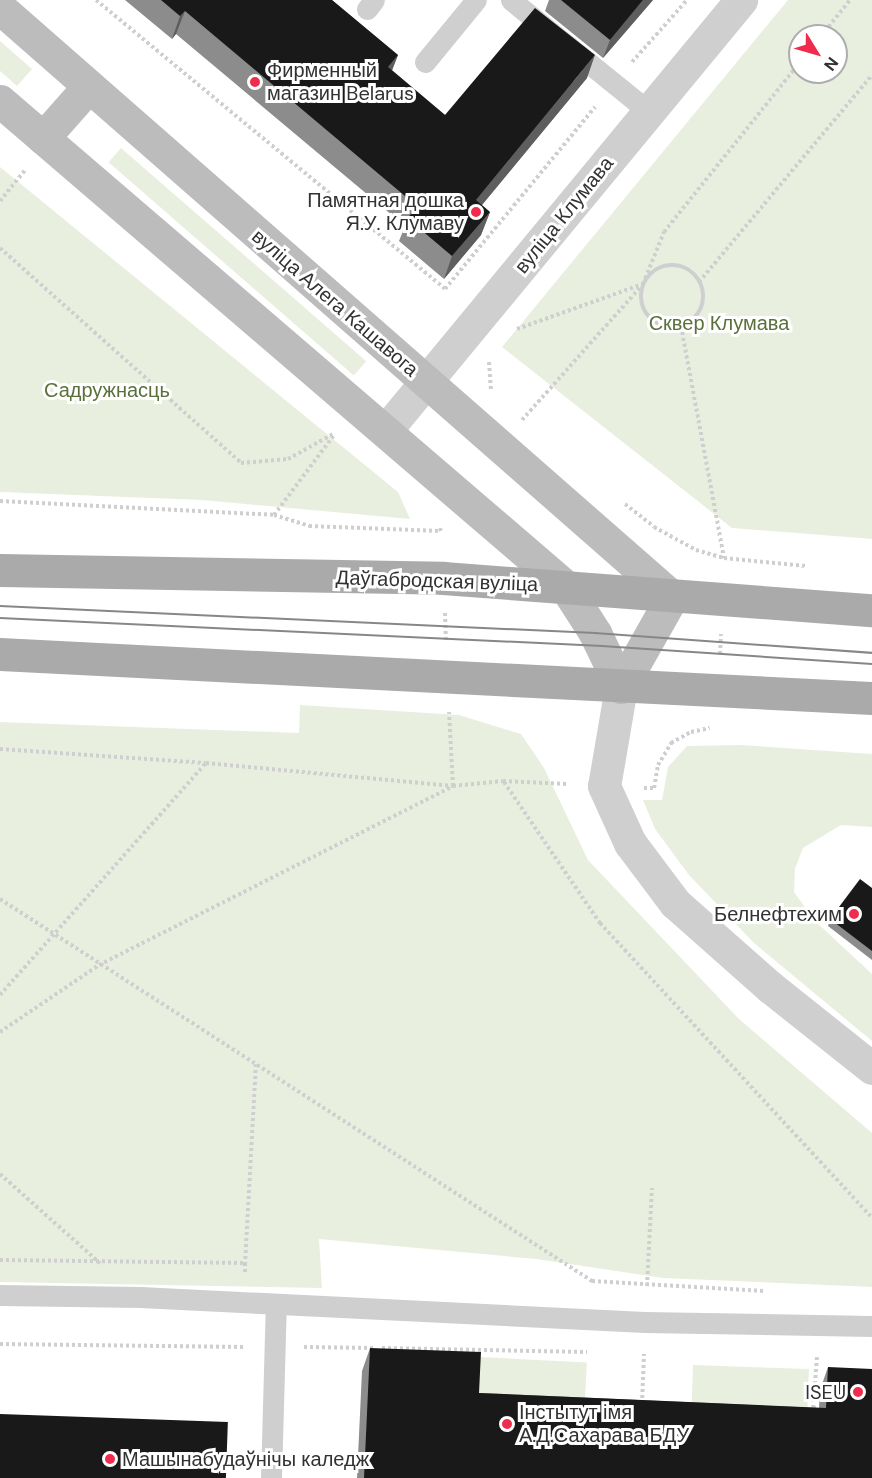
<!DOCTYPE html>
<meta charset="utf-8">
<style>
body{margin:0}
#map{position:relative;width:872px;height:1478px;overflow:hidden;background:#fff;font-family:"DM Sans",sans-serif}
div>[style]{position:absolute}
.green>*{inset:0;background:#e9efdf;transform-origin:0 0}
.path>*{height:4px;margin-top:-2px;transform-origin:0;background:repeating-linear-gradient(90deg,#cfcfcf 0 3px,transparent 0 6px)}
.path>.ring{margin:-2px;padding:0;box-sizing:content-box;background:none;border:4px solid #cfcfcf;border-radius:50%}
.lane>*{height:21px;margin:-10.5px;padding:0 10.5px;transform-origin:10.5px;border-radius:10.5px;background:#cfcfcf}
.street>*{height:33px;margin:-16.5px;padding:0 16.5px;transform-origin:16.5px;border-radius:16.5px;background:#cfcfcf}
.secondary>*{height:33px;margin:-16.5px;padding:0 16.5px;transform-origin:16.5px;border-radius:16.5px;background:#bcbcbc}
.primary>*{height:33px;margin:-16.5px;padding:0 16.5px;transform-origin:16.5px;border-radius:16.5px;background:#aaa}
.tram>*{height:1.5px;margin:-0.75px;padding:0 0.75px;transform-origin:0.75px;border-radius:0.75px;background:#878787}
.wall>*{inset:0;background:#8c8c8c}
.shaded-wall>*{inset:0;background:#5e5e5e}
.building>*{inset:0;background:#191919;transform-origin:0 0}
.dots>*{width:16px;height:16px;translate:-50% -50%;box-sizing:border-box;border:3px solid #fff;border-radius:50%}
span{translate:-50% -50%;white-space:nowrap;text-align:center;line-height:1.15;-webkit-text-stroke:6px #fff;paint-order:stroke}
.poi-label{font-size:20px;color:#323232}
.left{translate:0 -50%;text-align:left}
.right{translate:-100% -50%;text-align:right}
.street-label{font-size:20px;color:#323232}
.park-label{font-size:20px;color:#5a713b}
.north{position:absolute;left:788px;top:24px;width:60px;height:60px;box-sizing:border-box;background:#fff;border:2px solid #adadad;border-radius:50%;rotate:127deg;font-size:16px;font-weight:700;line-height:24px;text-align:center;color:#323232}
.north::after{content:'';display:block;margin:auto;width:21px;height:27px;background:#f02c4e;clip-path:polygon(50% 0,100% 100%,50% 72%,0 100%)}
</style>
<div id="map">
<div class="green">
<div style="clip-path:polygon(evenodd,788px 0,872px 0,872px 539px,732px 528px,502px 347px,788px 0,800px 36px,836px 36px,836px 72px,800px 72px,800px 36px)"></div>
<div style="clip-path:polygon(0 41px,32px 69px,17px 86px,0 71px)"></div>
<div style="left:121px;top:148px;width:325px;height:19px;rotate:41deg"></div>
<div style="clip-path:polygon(0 167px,398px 492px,410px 519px,202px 500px,0 492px)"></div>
<div style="clip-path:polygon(300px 705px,459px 715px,521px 734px,544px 768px,588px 860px,739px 1019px,872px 1133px,872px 1287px,663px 1278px,536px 1259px,319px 1239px,322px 1288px,0 1282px,0 722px,299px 733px)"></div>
<div style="clip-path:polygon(741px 745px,872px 754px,872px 827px,841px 825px,803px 848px,795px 869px,794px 892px,814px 920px,872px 974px,872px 1041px,754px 943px,689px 875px,655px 829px,643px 800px,662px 800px,668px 767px,687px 746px)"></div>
<div style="left:480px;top:1357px;width:107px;height:51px;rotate:3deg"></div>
<div style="left:693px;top:1365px;width:116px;height:52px;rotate:2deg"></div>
</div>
<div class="path">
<div style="left:96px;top:0;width:453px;rotate:39.6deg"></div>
<div style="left:445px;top:289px;width:236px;rotate:-50.5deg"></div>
<div style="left:821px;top:36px;width:46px;rotate:-51.1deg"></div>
<div style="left:632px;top:62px;width:83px;rotate:-48.4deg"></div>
<div style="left:0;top:201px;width:40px;rotate:-51deg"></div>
<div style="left:0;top:248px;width:323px;rotate:41.7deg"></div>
<div style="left:241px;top:463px;width:47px;rotate:-4.9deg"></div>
<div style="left:288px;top:459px;width:51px;rotate:-29.1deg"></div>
<div class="ring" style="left:641px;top:265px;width:58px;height:58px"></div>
<div style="left:699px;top:282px;width:270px;rotate:-50.1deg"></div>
<div style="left:681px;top:326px;width:236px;rotate:79.5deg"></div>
<div style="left:517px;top:329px;width:134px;rotate:-19.7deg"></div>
<div style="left:489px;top:362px;width:29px;rotate:86deg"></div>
<div style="left:522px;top:420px;width:182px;rotate:-48.3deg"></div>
<div style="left:643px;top:284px;width:56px;rotate:-68deg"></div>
<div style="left:664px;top:232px;width:218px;rotate:-51.3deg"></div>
<div style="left:0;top:501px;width:274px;rotate:2.9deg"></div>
<div style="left:274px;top:515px;width:37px;rotate:17deg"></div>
<div style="left:309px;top:526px;width:132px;rotate:2.2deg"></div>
<div style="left:441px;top:531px;width:5px;rotate:-112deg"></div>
<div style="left:625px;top:504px;width:37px;rotate:38deg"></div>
<div style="left:654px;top:527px;width:48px;rotate:28.7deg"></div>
<div style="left:696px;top:550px;width:29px;rotate:16deg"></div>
<div style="left:724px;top:558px;width:82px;rotate:5.6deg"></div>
<div style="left:274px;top:515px;width:100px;rotate:-53.1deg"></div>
<div style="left:445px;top:613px;width:29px;rotate:88deg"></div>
<div style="left:720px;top:654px;width:20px;rotate:-87deg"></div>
<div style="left:0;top:749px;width:206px;rotate:3.9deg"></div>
<div style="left:206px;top:763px;width:248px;rotate:5.3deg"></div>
<div style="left:453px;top:786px;width:50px;rotate:-5.7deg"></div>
<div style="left:503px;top:781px;width:65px;rotate:2.6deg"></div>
<div style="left:504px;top:782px;width:171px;rotate:55.8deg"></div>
<div style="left:600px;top:923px;width:401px;rotate:47.3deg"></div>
<div style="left:644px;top:788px;width:10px"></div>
<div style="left:654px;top:788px;width:23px;rotate:-80deg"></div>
<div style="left:658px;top:765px;width:26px;rotate:-59deg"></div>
<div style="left:671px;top:743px;width:23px;rotate:-29deg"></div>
<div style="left:691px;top:732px;width:19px;rotate:-12deg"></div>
<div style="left:0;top:899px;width:705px;rotate:32.83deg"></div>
<div style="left:592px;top:1281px;width:174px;rotate:3.3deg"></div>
<div style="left:0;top:995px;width:310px;rotate:-48.4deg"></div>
<div style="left:0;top:1032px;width:120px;rotate:-34.1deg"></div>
<div style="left:99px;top:965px;width:397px;rotate:-26.8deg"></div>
<div style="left:453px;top:786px;width:74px;rotate:-93.1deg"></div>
<div style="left:0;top:1174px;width:134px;rotate:41.7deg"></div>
<div style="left:0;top:1260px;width:245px;rotate:0.7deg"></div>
<div style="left:245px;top:1263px;width:9px;rotate:90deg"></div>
<div style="left:245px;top:1265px;width:201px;rotate:-86.9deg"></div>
<div style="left:647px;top:1286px;width:98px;rotate:-87.1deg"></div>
<div style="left:0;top:1344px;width:245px;rotate:0.7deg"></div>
<div style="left:304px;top:1347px;width:70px;rotate:0.8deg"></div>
<div style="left:382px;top:1348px;width:205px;rotate:1.1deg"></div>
<div style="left:817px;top:1357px;width:51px;rotate:94.5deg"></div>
<div style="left:813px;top:1408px;width:5px"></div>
<div style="left:642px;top:1404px;width:50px;rotate:-87.7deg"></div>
</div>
<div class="lane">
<div style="left:511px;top:0;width:176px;rotate:39deg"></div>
<div style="left:367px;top:9px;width:11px;rotate:-52deg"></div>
<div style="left:425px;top:62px;width:80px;rotate:-50.6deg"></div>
<div style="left:0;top:1295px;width:140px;rotate:0.8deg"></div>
<div style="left:140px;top:1297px;width:505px;rotate:2.84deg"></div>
<div style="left:644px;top:1322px;width:228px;rotate:1deg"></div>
<div style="left:271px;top:1478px;width:174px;rotate:-88.4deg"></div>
</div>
<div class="street">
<div style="left:386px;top:430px;width:558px;rotate:-50.46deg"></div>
<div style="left:621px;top:687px;width:100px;rotate:99.7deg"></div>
<div style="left:604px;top:786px;width:63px;rotate:65.5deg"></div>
<div style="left:630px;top:843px;width:75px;rotate:53.1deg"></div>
<div style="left:675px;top:903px;width:127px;rotate:41.5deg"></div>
<div style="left:770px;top:987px;width:130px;rotate:38.5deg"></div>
</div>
<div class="secondary">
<div style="left:0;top:8px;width:894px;rotate:41.23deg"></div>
<div style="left:672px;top:597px;width:103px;rotate:119.5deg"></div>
<div style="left:0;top:101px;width:745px;rotate:40.64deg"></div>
<div style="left:565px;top:586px;width:56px;rotate:57.4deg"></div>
<div style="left:595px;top:633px;width:60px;rotate:64.3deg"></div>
<div style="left:43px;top:138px;width:69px;rotate:-48.5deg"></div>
</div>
<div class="primary">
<div style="left:0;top:570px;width:443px;rotate:1deg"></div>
<div style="left:443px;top:578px;width:430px;rotate:4.3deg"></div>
<div style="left:0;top:654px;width:873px;rotate:2.89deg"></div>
</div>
<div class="tram">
<div style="left:0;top:606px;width:596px;rotate:2.6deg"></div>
<div style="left:595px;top:633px;width:278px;rotate:4.1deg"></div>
<div style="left:0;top:618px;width:603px;rotate:2.66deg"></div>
<div style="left:602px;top:646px;width:271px;rotate:3.8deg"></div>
</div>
<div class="wall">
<div style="clip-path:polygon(125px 0,332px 0,398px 55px,392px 70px,445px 115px,587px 78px,482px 205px,490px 212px,481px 235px,444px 279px,399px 241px,405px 226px,176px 34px,172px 39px)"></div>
<div style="clip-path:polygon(549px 0,653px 0,603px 58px,545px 11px)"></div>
<div style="clip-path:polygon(872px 888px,872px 960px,828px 926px,830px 919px)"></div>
<div style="clip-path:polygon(370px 1348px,479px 1393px,819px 1408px,820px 1390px,828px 1367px,872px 1478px,357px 1478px,362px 1371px)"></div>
</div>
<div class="shaded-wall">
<div style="clip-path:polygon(643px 0,653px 0,603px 58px,610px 40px)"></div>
<div style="clip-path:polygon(185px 11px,176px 34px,172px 39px,180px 16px)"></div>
<div style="clip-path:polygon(398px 55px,389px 78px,388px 67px)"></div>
<div style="clip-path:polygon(595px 55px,587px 78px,467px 223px,476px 200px)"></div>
<div style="clip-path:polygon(490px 212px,481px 235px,444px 279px,452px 256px)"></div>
</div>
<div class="building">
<div style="clip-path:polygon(161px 0,332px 0,398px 55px,388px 67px,445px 115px,535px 8px,595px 55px,476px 200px,490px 212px,452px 256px,407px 218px,418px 207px,185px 11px,180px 16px)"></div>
<div style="clip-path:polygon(561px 0,643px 0,610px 40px)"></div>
<div style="clip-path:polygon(860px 879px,872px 888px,872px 951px,830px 919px)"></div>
<div style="clip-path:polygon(370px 1348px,481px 1352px,479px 1393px,826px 1408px,828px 1367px,872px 1369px,872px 1478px,364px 1478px)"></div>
<div style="left:0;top:1414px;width:228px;height:64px;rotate:2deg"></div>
</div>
<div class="dots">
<div style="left:255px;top:82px;background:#f02c4e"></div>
<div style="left:476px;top:212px;background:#f02c4e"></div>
<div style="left:854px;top:914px;background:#f02c4e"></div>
<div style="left:858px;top:1392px;background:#f02c4e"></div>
<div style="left:507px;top:1424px;background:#f02c4e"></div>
<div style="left:110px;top:1459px;background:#f02c4e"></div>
</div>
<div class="poi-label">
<span class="left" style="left:267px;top:82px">Фирменный<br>магазин Belarus</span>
<span class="right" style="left:464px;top:212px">Памятная дошка<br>Я.У. Клумаву</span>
<span class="right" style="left:842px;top:914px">Белнефтехим</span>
<span class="right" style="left:846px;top:1392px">ISEU</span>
<span class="left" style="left:519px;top:1424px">Інстытут імя<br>А.Д.Сахарава БДУ</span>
<span class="left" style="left:122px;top:1459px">Машынабудаўнічы каледж</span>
</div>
<div class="street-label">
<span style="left:564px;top:215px;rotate:-51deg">вуліца Клумава</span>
<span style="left:335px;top:303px;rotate:41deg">вуліца Алега Кашавога</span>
<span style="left:437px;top:581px;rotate:2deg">Даўгабродская вуліца</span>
</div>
<div class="park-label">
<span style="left:719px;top:323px">Сквер Клумава</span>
<span style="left:107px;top:390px">Садружнасць</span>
</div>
<div class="north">N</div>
</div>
